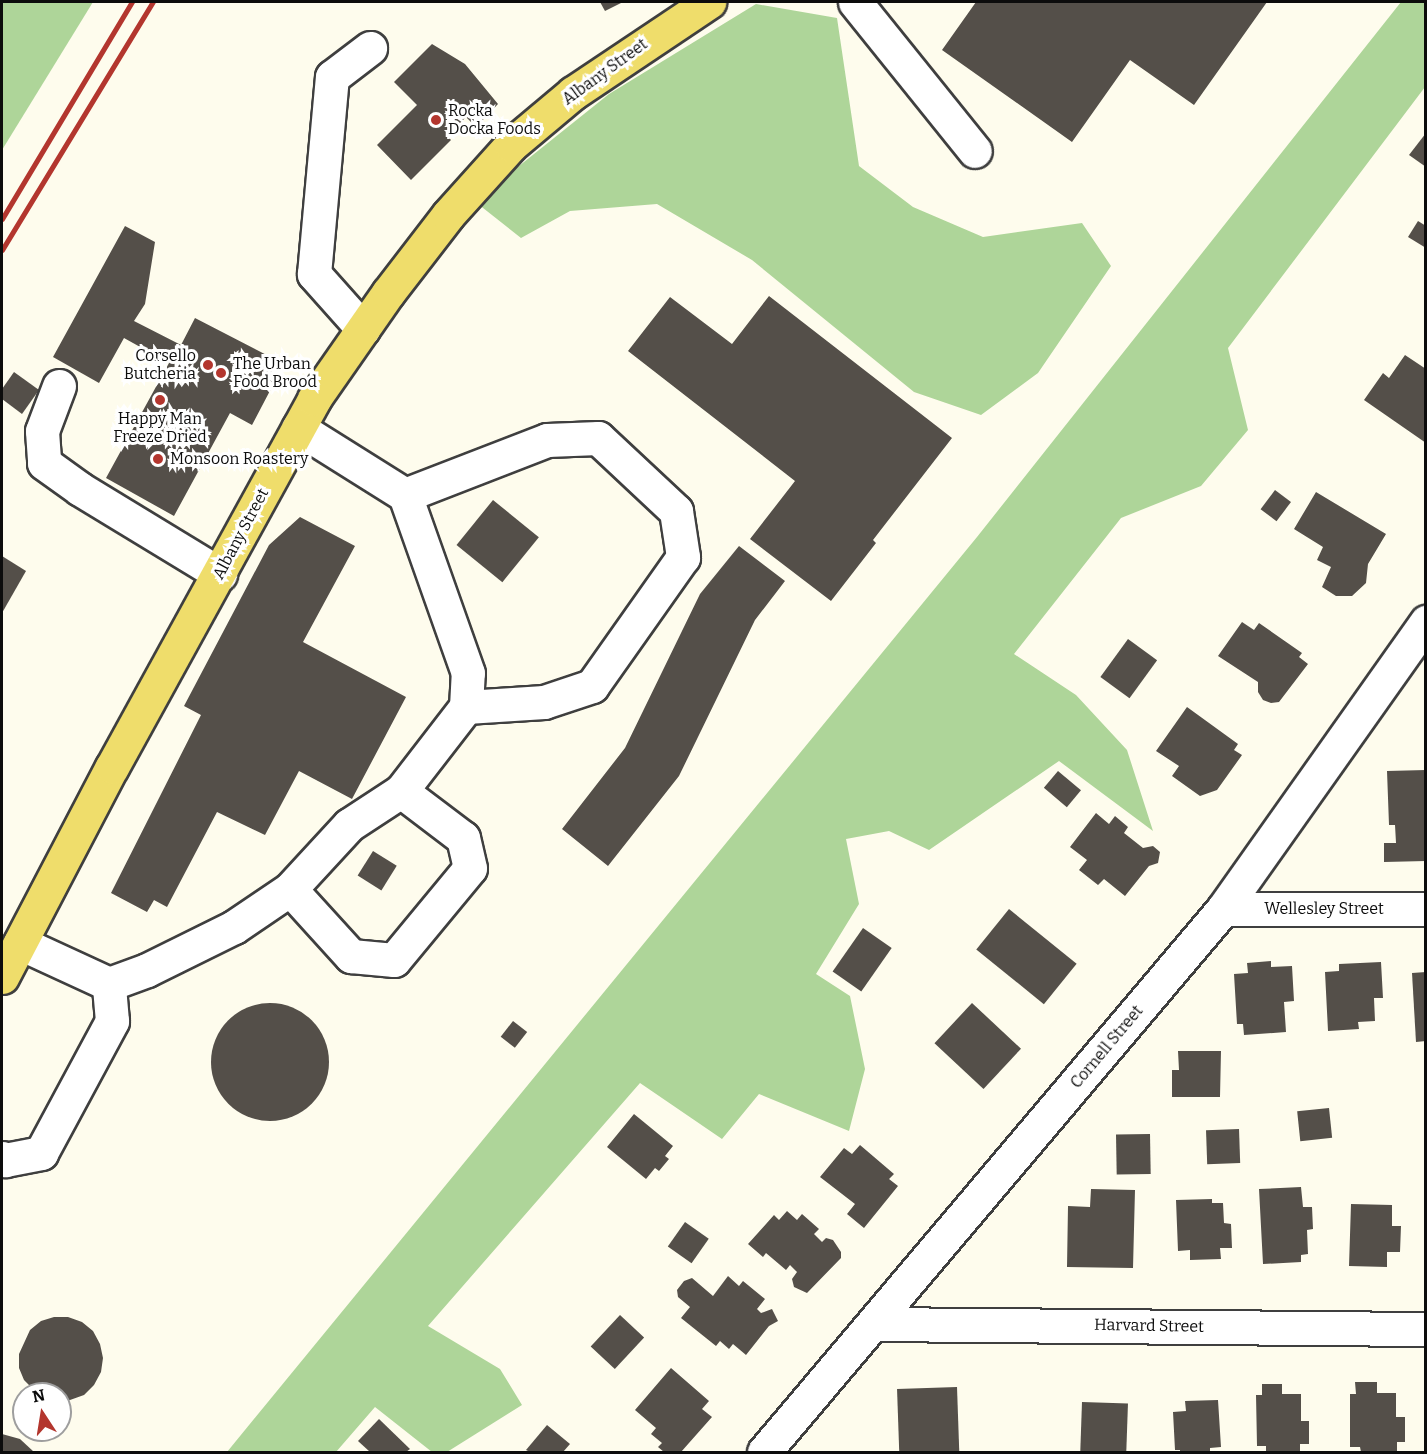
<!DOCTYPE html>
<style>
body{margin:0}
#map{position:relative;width:1427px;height:1454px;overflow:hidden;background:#fefced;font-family:Bitter,serif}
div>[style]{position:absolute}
.forest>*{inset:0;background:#aed599}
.building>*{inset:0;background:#544f49;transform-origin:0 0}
.round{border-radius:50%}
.roads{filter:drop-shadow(2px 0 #3f3f3f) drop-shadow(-2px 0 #3f3f3f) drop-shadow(0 2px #3f3f3f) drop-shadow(0 -2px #3f3f3f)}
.minor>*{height:33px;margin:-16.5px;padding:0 16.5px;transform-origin:16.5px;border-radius:16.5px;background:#fff}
.major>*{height:33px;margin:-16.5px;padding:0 16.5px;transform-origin:16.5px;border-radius:16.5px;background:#efdd6b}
.rail>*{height:4.5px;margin:-2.25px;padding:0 2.25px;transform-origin:2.25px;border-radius:2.25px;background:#b3362e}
.dots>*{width:16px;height:16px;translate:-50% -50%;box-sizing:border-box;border:3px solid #fff;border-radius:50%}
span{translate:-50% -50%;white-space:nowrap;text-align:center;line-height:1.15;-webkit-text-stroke:6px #fff;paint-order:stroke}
.street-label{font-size:16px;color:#0c0c0c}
.poi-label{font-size:16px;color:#0c0c0c}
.left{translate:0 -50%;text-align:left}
.right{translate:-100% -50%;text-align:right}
.frame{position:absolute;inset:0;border:3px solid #0c0c0c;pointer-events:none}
.north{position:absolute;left:12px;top:1382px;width:60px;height:60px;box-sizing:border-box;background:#fff;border:2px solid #9e9e9e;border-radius:50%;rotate:348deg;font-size:16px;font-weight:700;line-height:24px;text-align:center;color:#0c0c0c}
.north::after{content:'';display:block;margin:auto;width:21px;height:27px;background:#b3362e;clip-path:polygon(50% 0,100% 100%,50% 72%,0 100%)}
</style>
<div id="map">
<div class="forest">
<div style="clip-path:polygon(2px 2px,93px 2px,2px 150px)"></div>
<div style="clip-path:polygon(1401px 2px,1425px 2px,1425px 87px,1228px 348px,1248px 430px,1201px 486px,1121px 518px,1014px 654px,1076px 695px,1127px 750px,1153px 831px,1059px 761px,929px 850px,889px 831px,846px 839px,859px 904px,816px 974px,850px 996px,865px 1069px,849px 1131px,759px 1094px,722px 1139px,640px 1083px,428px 1326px,500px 1369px,522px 1405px,447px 1452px,432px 1452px,375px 1407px,336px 1452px,227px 1452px,977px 537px)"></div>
<div style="clip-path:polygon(756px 4px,837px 18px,859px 166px,913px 207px,983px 237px,1082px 223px,1111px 266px,1038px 373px,981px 415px,914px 392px,752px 260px,657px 204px,570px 211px,521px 238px,478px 204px,509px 174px,609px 94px)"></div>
</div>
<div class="building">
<div style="clip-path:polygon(600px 2px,623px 2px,605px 11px)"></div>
<div style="clip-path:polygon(976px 2px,1185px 3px,1267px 2px,1194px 105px,1130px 60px,1072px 142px,942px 50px)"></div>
<div style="clip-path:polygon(432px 44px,465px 64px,498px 104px,476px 127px,466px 117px,447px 136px,451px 140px,411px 180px,377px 145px,417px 105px,394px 82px)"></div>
<div style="clip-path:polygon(1426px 133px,1426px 167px,1409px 155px)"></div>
<div style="clip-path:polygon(1418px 221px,1426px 226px,1426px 248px,1408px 237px)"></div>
<div style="clip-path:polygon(125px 226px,155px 242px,145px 304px,134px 321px,181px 345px,195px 318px,284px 364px,252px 425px,230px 413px,174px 516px,106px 478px,169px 363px,124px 338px,99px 383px,53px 357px)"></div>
<div style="clip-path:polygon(769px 296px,952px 438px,873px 540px,876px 543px,831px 601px,750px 539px,795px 481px,628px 351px,670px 297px,732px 344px)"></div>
<div style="clip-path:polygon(1405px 355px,1426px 369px,1426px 443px,1364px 400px,1383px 373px,1389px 378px)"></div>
<div style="clip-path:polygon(14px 372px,39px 390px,22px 414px,2px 399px,2px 389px)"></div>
<div style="left:1275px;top:490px;width:20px;height:24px;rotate:37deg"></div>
<div style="clip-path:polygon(1316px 492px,1386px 534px,1368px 564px,1366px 583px,1352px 596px,1336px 596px,1322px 587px,1331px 567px,1317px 560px,1323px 547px,1294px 529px)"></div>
<div style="left:493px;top:500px;width:59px;height:58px;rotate:39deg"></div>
<div style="clip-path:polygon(300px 517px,355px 546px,303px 642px,406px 697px,352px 799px,299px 771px,265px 835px,217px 812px,167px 907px,154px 900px,147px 912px,111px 893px,201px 715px,184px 706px,269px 545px)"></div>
<div style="clip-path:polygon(739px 546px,785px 581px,755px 620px,679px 776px,608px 866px,562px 829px,625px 748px,700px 594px)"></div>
<div style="clip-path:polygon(2px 556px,26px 571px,2px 613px)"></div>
<div style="clip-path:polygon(1242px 622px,1254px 630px,1259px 623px,1302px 653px,1299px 657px,1308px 664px,1279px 702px,1271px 703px,1263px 700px,1258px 692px,1258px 682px,1218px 656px)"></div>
<div style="left:1128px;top:639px;width:36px;height:47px;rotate:36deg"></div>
<div style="clip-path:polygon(1187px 707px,1238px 744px,1234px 750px,1242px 755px,1217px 790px,1200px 796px,1172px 776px,1179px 766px,1156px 751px)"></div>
<div style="clip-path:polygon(1426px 770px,1426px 861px,1384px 862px,1384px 843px,1396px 843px,1395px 825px,1389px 825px,1387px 771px)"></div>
<div style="left:1058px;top:771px;width:30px;height:22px;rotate:40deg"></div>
<div style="clip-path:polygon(1096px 813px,1109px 824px,1115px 816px,1128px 827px,1124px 833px,1143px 848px,1153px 846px,1160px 852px,1158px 863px,1149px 866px,1125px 896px,1104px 879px,1098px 885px,1079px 870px,1087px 860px,1070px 847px)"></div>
<div style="left:373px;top:851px;width:28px;height:29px;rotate:32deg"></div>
<div style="left:1009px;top:909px;width:87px;height:52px;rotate:39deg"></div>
<div style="left:863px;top:928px;width:35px;height:53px;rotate:35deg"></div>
<div style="clip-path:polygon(1271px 961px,1271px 967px,1292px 966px,1294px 1001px,1284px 1002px,1286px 1032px,1244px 1035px,1243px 1024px,1237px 1024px,1234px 974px,1248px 973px,1247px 963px)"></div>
<div style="clip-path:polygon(1381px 962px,1383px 998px,1374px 998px,1375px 1021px,1358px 1022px,1359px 1029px,1328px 1031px,1325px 972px,1339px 971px,1339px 964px)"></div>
<div style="clip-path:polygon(1426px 972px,1426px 1041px,1416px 1042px,1412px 973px)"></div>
<div class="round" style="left:211px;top:1003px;width:118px;height:118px"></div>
<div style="left:972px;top:1003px;width:67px;height:55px;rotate:43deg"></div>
<div style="left:513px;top:1021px;width:18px;height:20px;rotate:38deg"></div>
<div style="clip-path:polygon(1178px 1051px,1221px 1051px,1220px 1097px,1172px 1097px,1172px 1070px,1179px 1070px)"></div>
<div style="left:1329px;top:1108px;width:30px;height:32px;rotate:84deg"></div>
<div style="clip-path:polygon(634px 1114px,673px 1146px,665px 1156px,669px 1159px,659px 1171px,655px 1168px,646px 1179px,607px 1147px)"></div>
<div style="left:1239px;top:1129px;width:34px;height:33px;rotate:88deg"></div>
<div style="left:1150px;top:1134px;width:40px;height:34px;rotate:89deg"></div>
<div style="clip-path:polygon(860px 1145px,894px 1174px,889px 1179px,898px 1186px,864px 1228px,847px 1214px,855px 1204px,820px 1177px,844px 1148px,852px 1154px)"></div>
<div style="clip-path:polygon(1301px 1187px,1303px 1207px,1312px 1207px,1313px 1229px,1307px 1230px,1308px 1254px,1301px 1255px,1301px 1262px,1263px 1264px,1259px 1189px)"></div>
<div style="clip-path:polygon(1091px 1189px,1135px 1190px,1133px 1268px,1067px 1267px,1068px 1206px,1090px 1207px)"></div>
<div style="clip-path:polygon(1212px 1199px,1212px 1203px,1223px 1203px,1224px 1223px,1231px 1224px,1232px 1248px,1220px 1248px,1221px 1259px,1190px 1260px,1190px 1250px,1178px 1251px,1176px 1200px)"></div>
<div style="clip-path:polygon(1351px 1204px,1392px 1205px,1392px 1226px,1401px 1226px,1400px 1252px,1387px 1252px,1387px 1267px,1349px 1266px)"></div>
<div style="clip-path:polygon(787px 1211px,797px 1220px,802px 1214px,819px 1229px,814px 1234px,822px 1242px,826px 1238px,833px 1240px,841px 1252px,841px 1258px,807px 1293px,794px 1287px,792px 1279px,797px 1272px,790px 1265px,786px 1270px,766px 1253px,763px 1257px,748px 1244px,774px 1215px,779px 1220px)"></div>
<div style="left:685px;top:1222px;width:29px;height:30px;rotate:35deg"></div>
<div style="clip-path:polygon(728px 1276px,739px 1286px,743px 1281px,765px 1299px,757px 1309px,761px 1313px,772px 1309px,778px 1321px,769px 1326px,746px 1355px,733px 1344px,729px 1349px,720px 1341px,716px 1346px,681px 1318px,690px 1307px,678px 1297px,677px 1290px,684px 1281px,692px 1278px,713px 1296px)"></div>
<div style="left:620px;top:1315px;width:33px;height:43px;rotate:43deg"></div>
<div style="clip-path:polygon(54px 1317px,68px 1317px,82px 1322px,93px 1331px,100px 1344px,103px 1358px,101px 1372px,94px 1385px,84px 1395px,70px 1400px,60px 1401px,60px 1394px,38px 1394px,24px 1380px,19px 1368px,19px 1354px,30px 1330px,41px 1321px)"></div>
<div style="clip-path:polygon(671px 1368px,709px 1401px,702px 1409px,712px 1417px,681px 1452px,664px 1452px,658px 1447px,662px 1443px,651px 1434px,656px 1428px,635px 1410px)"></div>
<div style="clip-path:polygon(1355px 1382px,1377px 1382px,1377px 1393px,1396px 1393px,1396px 1417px,1405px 1417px,1405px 1442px,1397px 1442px,1397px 1452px,1361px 1452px,1360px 1447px,1350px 1447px,1350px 1394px,1356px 1394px)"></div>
<div style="clip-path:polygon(1262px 1384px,1282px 1384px,1282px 1394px,1301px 1394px,1301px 1421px,1309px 1421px,1309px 1444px,1300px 1444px,1300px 1452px,1266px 1452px,1266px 1446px,1257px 1446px,1256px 1395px,1262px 1395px)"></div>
<div style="left:957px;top:1387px;width:65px;height:60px;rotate:88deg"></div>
<div style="clip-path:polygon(1218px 1400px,1221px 1447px,1210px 1448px,1210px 1452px,1180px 1452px,1180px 1450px,1175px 1450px,1173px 1412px,1186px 1411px,1185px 1401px)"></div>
<div style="left:1082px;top:1402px;width:46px;height:50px;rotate:2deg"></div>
<div style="clip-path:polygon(379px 1419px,410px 1449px,406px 1452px,370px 1452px,358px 1441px)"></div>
<div style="clip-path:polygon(547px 1425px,570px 1444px,563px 1452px,530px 1452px,526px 1450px)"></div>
<div style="clip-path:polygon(2px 1434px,20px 1439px,34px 1452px,2px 1452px)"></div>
</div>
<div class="roads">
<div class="minor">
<div style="left:855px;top:2px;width:191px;rotate:51.2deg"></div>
<div style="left:363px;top:329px;width:74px;rotate:-131.7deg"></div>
<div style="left:314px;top:274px;width:198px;rotate:-84.8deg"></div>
<div style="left:332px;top:77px;width:48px;rotate:-37.3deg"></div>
<div style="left:59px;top:386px;width:48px;rotate:110.7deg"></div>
<div style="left:42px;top:431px;width:32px;rotate:86deg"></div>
<div style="left:44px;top:463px;width:44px;rotate:35.8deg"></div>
<div style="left:80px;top:489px;width:164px;rotate:31.3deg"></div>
<div style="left:405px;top:495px;width:152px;rotate:-21.2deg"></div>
<div style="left:547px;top:440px;width:51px;rotate:-2.2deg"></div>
<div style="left:598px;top:438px;width:107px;rotate:43.1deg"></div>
<div style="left:676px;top:511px;width:47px;rotate:81.3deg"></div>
<div style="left:683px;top:557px;width:158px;rotate:125.2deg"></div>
<div style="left:592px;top:686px;width:51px;rotate:161.6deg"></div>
<div style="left:544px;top:702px;width:78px;rotate:176.3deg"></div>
<div style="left:290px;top:889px;width:91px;rotate:47.7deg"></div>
<div style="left:351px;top:956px;width:43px;rotate:5.3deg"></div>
<div style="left:394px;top:960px;width:119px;rotate:-50.4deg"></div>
<div style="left:470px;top:868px;width:31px;rotate:-103deg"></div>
<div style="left:463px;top:838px;width:78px;rotate:-142.8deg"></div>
<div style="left:1223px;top:909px;width:203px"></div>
<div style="left:109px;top:984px;width:40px;rotate:-20.2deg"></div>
<div style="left:147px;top:970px;width:97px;rotate:-26.3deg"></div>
<div style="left:234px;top:927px;width:68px;rotate:-34.2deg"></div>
<div style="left:290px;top:889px;width:87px;rotate:-47.3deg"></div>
<div style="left:349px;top:825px;width:62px;rotate:-33.2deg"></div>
<div style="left:401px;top:791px;width:106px;rotate:-52.3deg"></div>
<div style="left:466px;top:707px;width:34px;rotate:-87deg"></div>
<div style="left:468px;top:673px;width:189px;rotate:-109.5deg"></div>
<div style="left:405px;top:495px;width:126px;rotate:-147.9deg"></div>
<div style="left:2px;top:1158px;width:4px;rotate:34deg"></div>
<div style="left:5px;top:1160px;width:37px;rotate:-11deg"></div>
<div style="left:41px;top:1153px;width:150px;rotate:-61.7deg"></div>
<div style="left:112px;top:1021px;width:37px;rotate:-95deg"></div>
<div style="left:109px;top:984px;width:98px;rotate:-155.3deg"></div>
<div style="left:873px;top:1324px;width:553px;rotate:0.52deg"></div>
<div style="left:764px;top:1452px;width:711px;rotate:-49.79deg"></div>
<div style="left:1223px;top:909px;width:352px;rotate:-54.7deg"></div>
</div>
<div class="major">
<div style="left:2px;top:977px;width:237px;rotate:-62.4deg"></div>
<div style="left:112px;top:767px;width:420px;rotate:-61.2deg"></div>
<div style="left:314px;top:399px;width:129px;rotate:-55.1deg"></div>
<div style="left:388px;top:293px;width:98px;rotate:-52.4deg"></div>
<div style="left:448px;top:215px;width:94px;rotate:-48deg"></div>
<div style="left:511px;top:145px;width:81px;rotate:-40deg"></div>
<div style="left:573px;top:93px;width:164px;rotate:-33.8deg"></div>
</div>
</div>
<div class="rail">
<div style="left:2px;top:219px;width:253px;rotate:-59.1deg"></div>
<div style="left:2px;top:250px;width:290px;rotate:-58.7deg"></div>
</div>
<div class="dots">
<div style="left:436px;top:120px;background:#b3362e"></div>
<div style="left:208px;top:365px;background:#b3362e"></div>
<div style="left:221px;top:373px;background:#b3362e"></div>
<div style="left:160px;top:400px;background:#b3362e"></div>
<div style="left:158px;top:459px;background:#b3362e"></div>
</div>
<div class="street-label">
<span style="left:605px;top:72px;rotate:-36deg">Albany Street</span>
<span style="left:241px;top:534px;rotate:-62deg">Albany Street</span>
<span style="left:1324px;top:909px">Wellesley Street</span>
<span style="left:1107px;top:1047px;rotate:-50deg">Cornell Street</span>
<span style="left:1149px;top:1326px;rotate:1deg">Harvard Street</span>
</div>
<div class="poi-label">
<span class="left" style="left:448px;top:120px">Rocka<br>Docka Foods</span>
<span class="right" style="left:196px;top:365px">Corsello<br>Butcheria</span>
<span class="left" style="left:233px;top:373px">The Urban<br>Food Brood</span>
<span style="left:160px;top:428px">Happy Man<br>Freeze Dried</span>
<span class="left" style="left:170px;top:459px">Monsoon Roastery</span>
</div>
<div class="frame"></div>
<div class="north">N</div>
</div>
